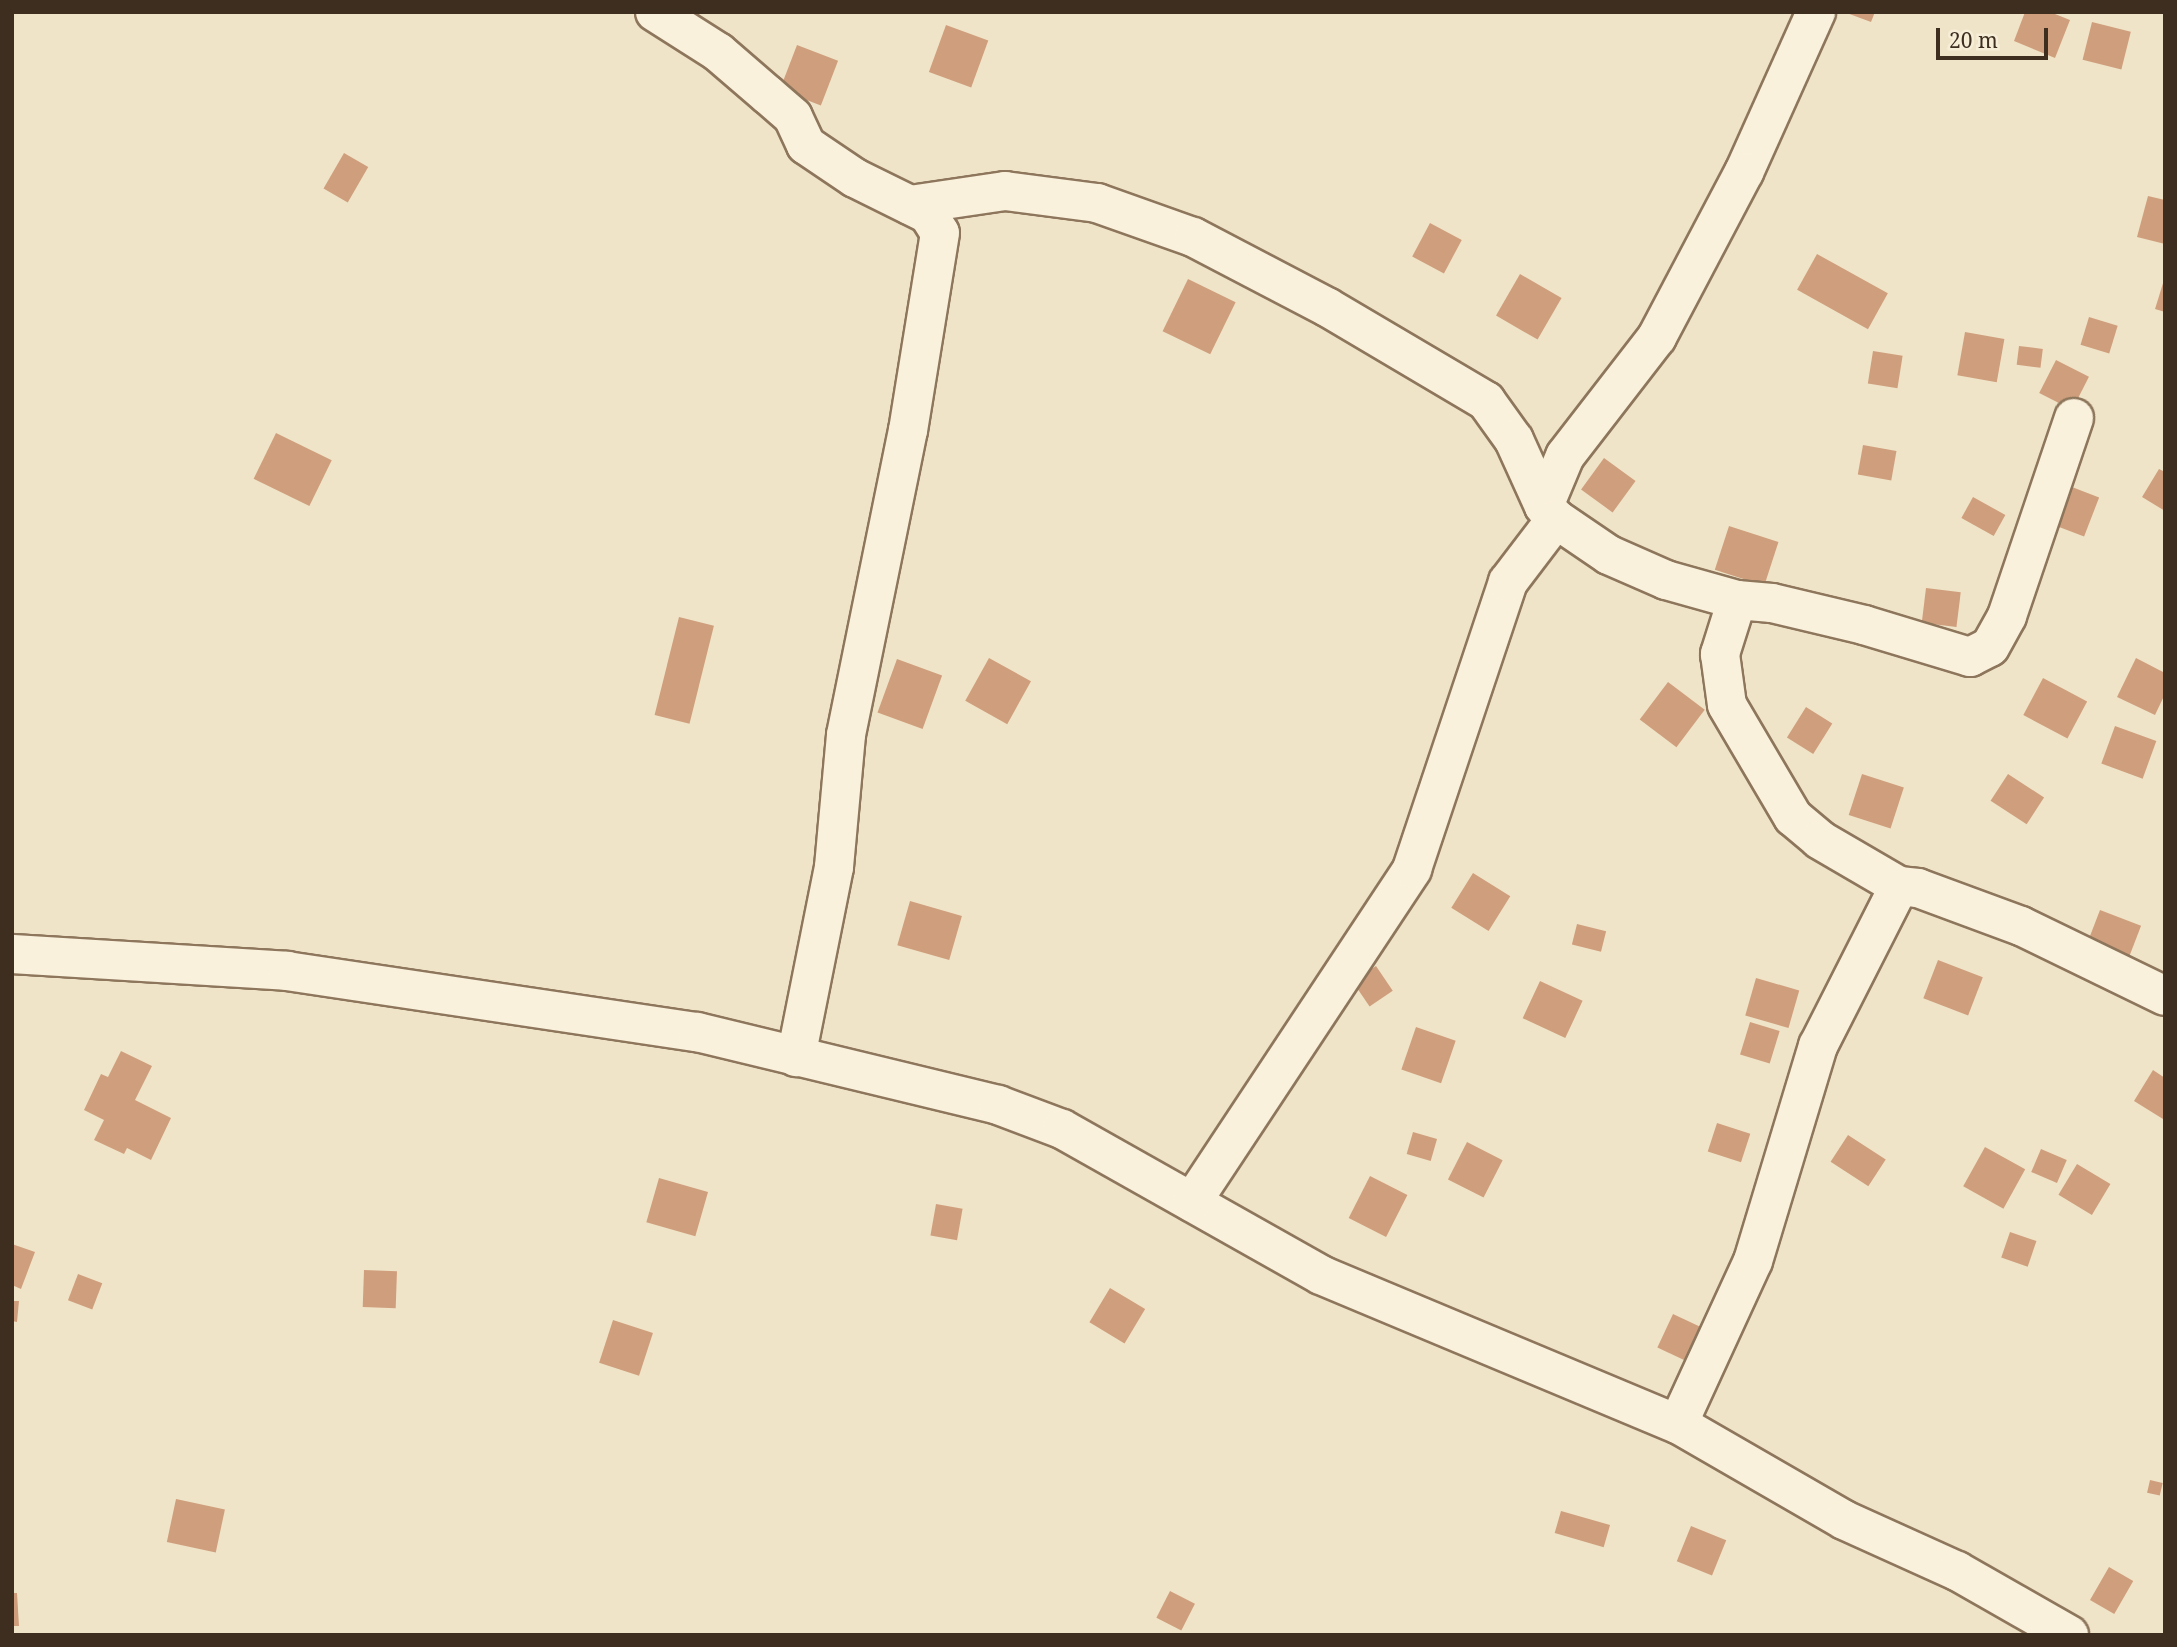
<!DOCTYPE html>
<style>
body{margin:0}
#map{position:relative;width:2177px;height:1647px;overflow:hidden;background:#f0e4c8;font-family:"Noto Serif",serif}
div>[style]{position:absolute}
.building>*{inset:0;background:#cf9f7d;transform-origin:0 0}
.roads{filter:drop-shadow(2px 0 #8d765c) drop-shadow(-2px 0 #8d765c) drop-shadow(0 2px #8d765c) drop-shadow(0 -2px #8d765c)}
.minor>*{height:38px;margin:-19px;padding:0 19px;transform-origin:19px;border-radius:19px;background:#faf1dc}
span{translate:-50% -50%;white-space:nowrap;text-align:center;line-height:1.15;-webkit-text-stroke:7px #f7eed8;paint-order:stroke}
.frame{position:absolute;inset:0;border:14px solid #3d2e20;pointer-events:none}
.scale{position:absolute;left:1936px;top:28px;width:112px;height:32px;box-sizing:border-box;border:4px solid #3d2e20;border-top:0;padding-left:9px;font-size:21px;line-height:24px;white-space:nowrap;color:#3d2e20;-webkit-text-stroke:5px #f7eed8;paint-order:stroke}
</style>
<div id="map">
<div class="building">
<div style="clip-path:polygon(1844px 12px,1875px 12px,1871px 22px)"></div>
<div style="clip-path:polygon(2025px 12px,2050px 12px,2070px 20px,2055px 58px,2014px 41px)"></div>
<div style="left:2092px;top:22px;width:40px;height:39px;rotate:14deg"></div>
<div style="left:946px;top:25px;width:45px;height:50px;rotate:20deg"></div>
<div style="left:797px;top:45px;width:44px;height:48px;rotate:21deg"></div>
<div style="left:344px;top:153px;width:28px;height:41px;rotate:30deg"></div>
<div style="clip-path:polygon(2148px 196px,2165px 200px,2165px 244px,2137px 237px)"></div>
<div style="left:1430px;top:223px;width:36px;height:38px;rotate:28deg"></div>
<div style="left:1817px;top:254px;width:81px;height:41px;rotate:29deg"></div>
<div style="left:1520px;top:274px;width:48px;height:48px;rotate:30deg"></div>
<div style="left:1188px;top:279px;width:53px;height:58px;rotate:26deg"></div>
<div style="clip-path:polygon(2164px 280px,2165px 280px,2165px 312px,2155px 309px)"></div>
<div style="left:2089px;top:317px;width:30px;height:29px;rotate:17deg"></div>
<div style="left:1965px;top:332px;width:40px;height:44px;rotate:10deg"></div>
<div style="left:2019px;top:346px;width:24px;height:19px;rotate:7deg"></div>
<div style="left:1873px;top:351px;width:30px;height:33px;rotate:9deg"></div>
<div style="left:2056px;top:360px;width:37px;height:37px;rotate:27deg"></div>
<div style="left:276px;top:433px;width:62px;height:51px;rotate:26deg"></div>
<div style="left:1863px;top:445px;width:34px;height:30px;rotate:10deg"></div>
<div style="left:1604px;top:458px;width:39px;height:39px;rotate:36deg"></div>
<div style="clip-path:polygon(2159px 469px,2165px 472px,2165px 511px,2142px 497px)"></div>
<div style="left:2059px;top:482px;width:43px;height:42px;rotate:21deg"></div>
<div style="left:1973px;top:497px;width:37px;height:24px;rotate:29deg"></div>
<div style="left:1729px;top:526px;width:52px;height:46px;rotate:18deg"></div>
<div style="left:1926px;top:588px;width:35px;height:35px;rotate:7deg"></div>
<div style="left:679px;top:617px;width:36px;height:101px;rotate:14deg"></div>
<div style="left:989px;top:658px;width:48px;height:49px;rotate:29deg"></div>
<div style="clip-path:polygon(2136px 658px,2165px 673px,2165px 694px,2155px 715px,2117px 697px)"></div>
<div style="left:897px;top:659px;width:48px;height:57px;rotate:20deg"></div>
<div style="left:2043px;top:678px;width:50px;height:42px;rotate:28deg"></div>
<div style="left:1668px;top:682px;width:46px;height:47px;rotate:37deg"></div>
<div style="left:1806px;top:707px;width:31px;height:36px;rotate:32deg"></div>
<div style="left:2115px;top:726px;width:44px;height:40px;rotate:20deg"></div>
<div style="left:1862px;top:774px;width:44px;height:43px;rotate:18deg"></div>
<div style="left:2008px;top:774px;width:43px;height:32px;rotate:33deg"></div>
<div style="left:1473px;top:873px;width:44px;height:41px;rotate:32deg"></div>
<div style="left:910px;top:901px;width:54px;height:46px;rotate:16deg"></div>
<div style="left:2100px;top:910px;width:44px;height:33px;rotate:21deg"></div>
<div style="left:1577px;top:924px;width:30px;height:21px;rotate:14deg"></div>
<div style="left:1938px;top:960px;width:48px;height:41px;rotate:21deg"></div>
<div style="left:1376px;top:966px;width:30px;height:28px;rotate:56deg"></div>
<div style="left:1756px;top:978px;width:45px;height:39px;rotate:16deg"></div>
<div style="left:1540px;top:981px;width:47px;height:41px;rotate:25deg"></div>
<div style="left:1750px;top:1022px;width:31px;height:34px;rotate:17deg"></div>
<div style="left:1416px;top:1027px;width:42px;height:45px;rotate:19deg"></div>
<div style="clip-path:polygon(121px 1051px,152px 1066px,135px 1100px,171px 1118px,151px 1160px,127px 1148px,124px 1154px,94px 1140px,104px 1120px,84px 1110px,101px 1074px,108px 1077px)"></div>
<div style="clip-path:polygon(2153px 1070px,2165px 1078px,2163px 1119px,2134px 1101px)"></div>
<div style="left:1717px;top:1123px;width:35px;height:30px;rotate:18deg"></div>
<div style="left:1413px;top:1132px;width:25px;height:23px;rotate:16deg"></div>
<div style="left:1848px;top:1135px;width:45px;height:32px;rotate:33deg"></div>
<div style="left:1467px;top:1142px;width:40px;height:42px;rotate:27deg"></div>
<div style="left:1985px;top:1147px;width:46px;height:45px;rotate:29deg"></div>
<div style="left:2041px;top:1149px;width:28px;height:25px;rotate:23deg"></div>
<div style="left:2077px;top:1164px;width:39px;height:36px;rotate:31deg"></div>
<div style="left:1370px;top:1176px;width:42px;height:47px;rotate:27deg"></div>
<div style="left:659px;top:1178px;width:51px;height:46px;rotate:16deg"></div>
<div style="left:936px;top:1204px;width:27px;height:32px;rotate:10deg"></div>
<div style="left:2010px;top:1232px;width:28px;height:27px;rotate:19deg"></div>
<div style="clip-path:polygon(12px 1244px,35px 1252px,21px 1289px,12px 1285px)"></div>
<div style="left:364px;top:1270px;width:33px;height:37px;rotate:2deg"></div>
<div style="left:78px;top:1274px;width:26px;height:28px;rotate:21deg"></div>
<div style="left:1110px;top:1288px;width:41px;height:40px;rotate:31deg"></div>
<div style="clip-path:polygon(12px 1301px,19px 1301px,17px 1322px,12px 1321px)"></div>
<div style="left:1673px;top:1314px;width:40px;height:37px;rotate:25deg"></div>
<div style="left:613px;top:1320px;width:42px;height:45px;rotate:18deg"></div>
<div style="left:2150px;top:1480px;width:13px;height:13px;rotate:13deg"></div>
<div style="left:176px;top:1499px;width:50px;height:44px;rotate:12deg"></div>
<div style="left:1561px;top:1511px;width:51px;height:23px;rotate:16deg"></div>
<div style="left:1691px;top:1526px;width:38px;height:38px;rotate:22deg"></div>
<div style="left:2109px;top:1567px;width:28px;height:38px;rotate:30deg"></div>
<div style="left:1170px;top:1591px;width:28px;height:30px;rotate:27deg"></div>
<div style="clip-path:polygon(12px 1593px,17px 1593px,19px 1626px,12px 1626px)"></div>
</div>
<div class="roads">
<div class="minor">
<div style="left:655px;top:12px;width:75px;rotate:32.4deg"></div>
<div style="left:718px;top:52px;width:66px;rotate:40.7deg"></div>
<div style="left:768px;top:95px;width:33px;rotate:41deg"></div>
<div style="left:793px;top:117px;width:31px;rotate:65deg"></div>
<div style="left:806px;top:145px;width:59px;rotate:34deg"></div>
<div style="left:855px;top:178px;width:81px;rotate:26.3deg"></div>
<div style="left:928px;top:214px;width:22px;rotate:58deg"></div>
<div style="left:940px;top:233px;width:200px;rotate:99.2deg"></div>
<div style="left:908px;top:430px;width:311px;rotate:101.5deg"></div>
<div style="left:846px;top:735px;width:133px;rotate:95.2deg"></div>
<div style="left:834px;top:867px;width:194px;rotate:101.3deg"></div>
<div style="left:1816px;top:12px;width:175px;rotate:114.2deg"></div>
<div style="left:1744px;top:172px;width:187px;rotate:117.8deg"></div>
<div style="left:1657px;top:337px;width:150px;rotate:127.7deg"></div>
<div style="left:1565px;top:456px;width:54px;rotate:112.8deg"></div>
<div style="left:1544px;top:506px;width:18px;rotate:47deg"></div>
<div style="left:1556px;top:519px;width:64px;rotate:34.2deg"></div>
<div style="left:1609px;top:555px;width:62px;rotate:23.7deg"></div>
<div style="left:1666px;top:580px;width:74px;rotate:15.7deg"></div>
<div style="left:1737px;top:600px;width:57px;rotate:107.5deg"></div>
<div style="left:1720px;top:654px;width:51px;rotate:82.2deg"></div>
<div style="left:1727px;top:705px;width:130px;rotate:59.5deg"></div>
<div style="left:1793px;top:817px;width:35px;rotate:40deg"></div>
<div style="left:1820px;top:840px;width:91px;rotate:30.2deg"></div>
<div style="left:910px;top:205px;width:96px;rotate:-8.4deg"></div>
<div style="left:1005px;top:191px;width:93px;rotate:7.4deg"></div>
<div style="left:1097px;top:203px;width:102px;rotate:19.5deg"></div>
<div style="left:1193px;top:237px;width:151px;rotate:27.6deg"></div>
<div style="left:1327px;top:307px;width:185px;rotate:30.6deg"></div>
<div style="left:1486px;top:401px;width:48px;rotate:54.3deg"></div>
<div style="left:1514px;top:440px;width:72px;rotate:65.6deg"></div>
<div style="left:1737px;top:600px;width:35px;rotate:5deg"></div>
<div style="left:1772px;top:603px;width:95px;rotate:13.4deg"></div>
<div style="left:1864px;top:625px;width:111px;rotate:16.8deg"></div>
<div style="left:1970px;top:657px;width:22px;rotate:-27deg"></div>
<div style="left:1990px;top:647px;width:35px;rotate:-61deg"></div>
<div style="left:2007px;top:616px;width:209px;rotate:-71.3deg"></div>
<div style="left:12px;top:954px;width:276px;rotate:3.5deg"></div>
<div style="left:287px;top:971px;width:415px;rotate:8.5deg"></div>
<div style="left:697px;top:1032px;width:310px;rotate:13.6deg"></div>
<div style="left:998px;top:1105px;width:68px;rotate:20.6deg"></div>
<div style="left:1062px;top:1129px;width:297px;rotate:29.4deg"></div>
<div style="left:1321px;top:1275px;width:387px;rotate:22.7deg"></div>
<div style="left:1678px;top:1424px;width:192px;rotate:30deg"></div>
<div style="left:1844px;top:1520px;width:124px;rotate:24.3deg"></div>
<div style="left:1957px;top:1571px;width:129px;rotate:29.7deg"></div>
<div style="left:1192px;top:1202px;width:399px;rotate:-56.5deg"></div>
<div style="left:1412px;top:869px;width:303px;rotate:-71.5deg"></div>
<div style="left:1508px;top:582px;width:79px;rotate:-52.7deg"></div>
<div style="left:1678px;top:1424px;width:179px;rotate:-65.3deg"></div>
<div style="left:1753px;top:1261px;width:225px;rotate:-73.2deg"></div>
<div style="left:1818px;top:1046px;width:179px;rotate:-63.1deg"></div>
<div style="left:1899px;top:886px;width:19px;rotate:6deg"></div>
<div style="left:1918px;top:888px;width:110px;rotate:20.3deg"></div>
<div style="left:2021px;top:926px;width:160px;rotate:25.9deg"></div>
</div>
</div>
<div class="frame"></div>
<div class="scale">20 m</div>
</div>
